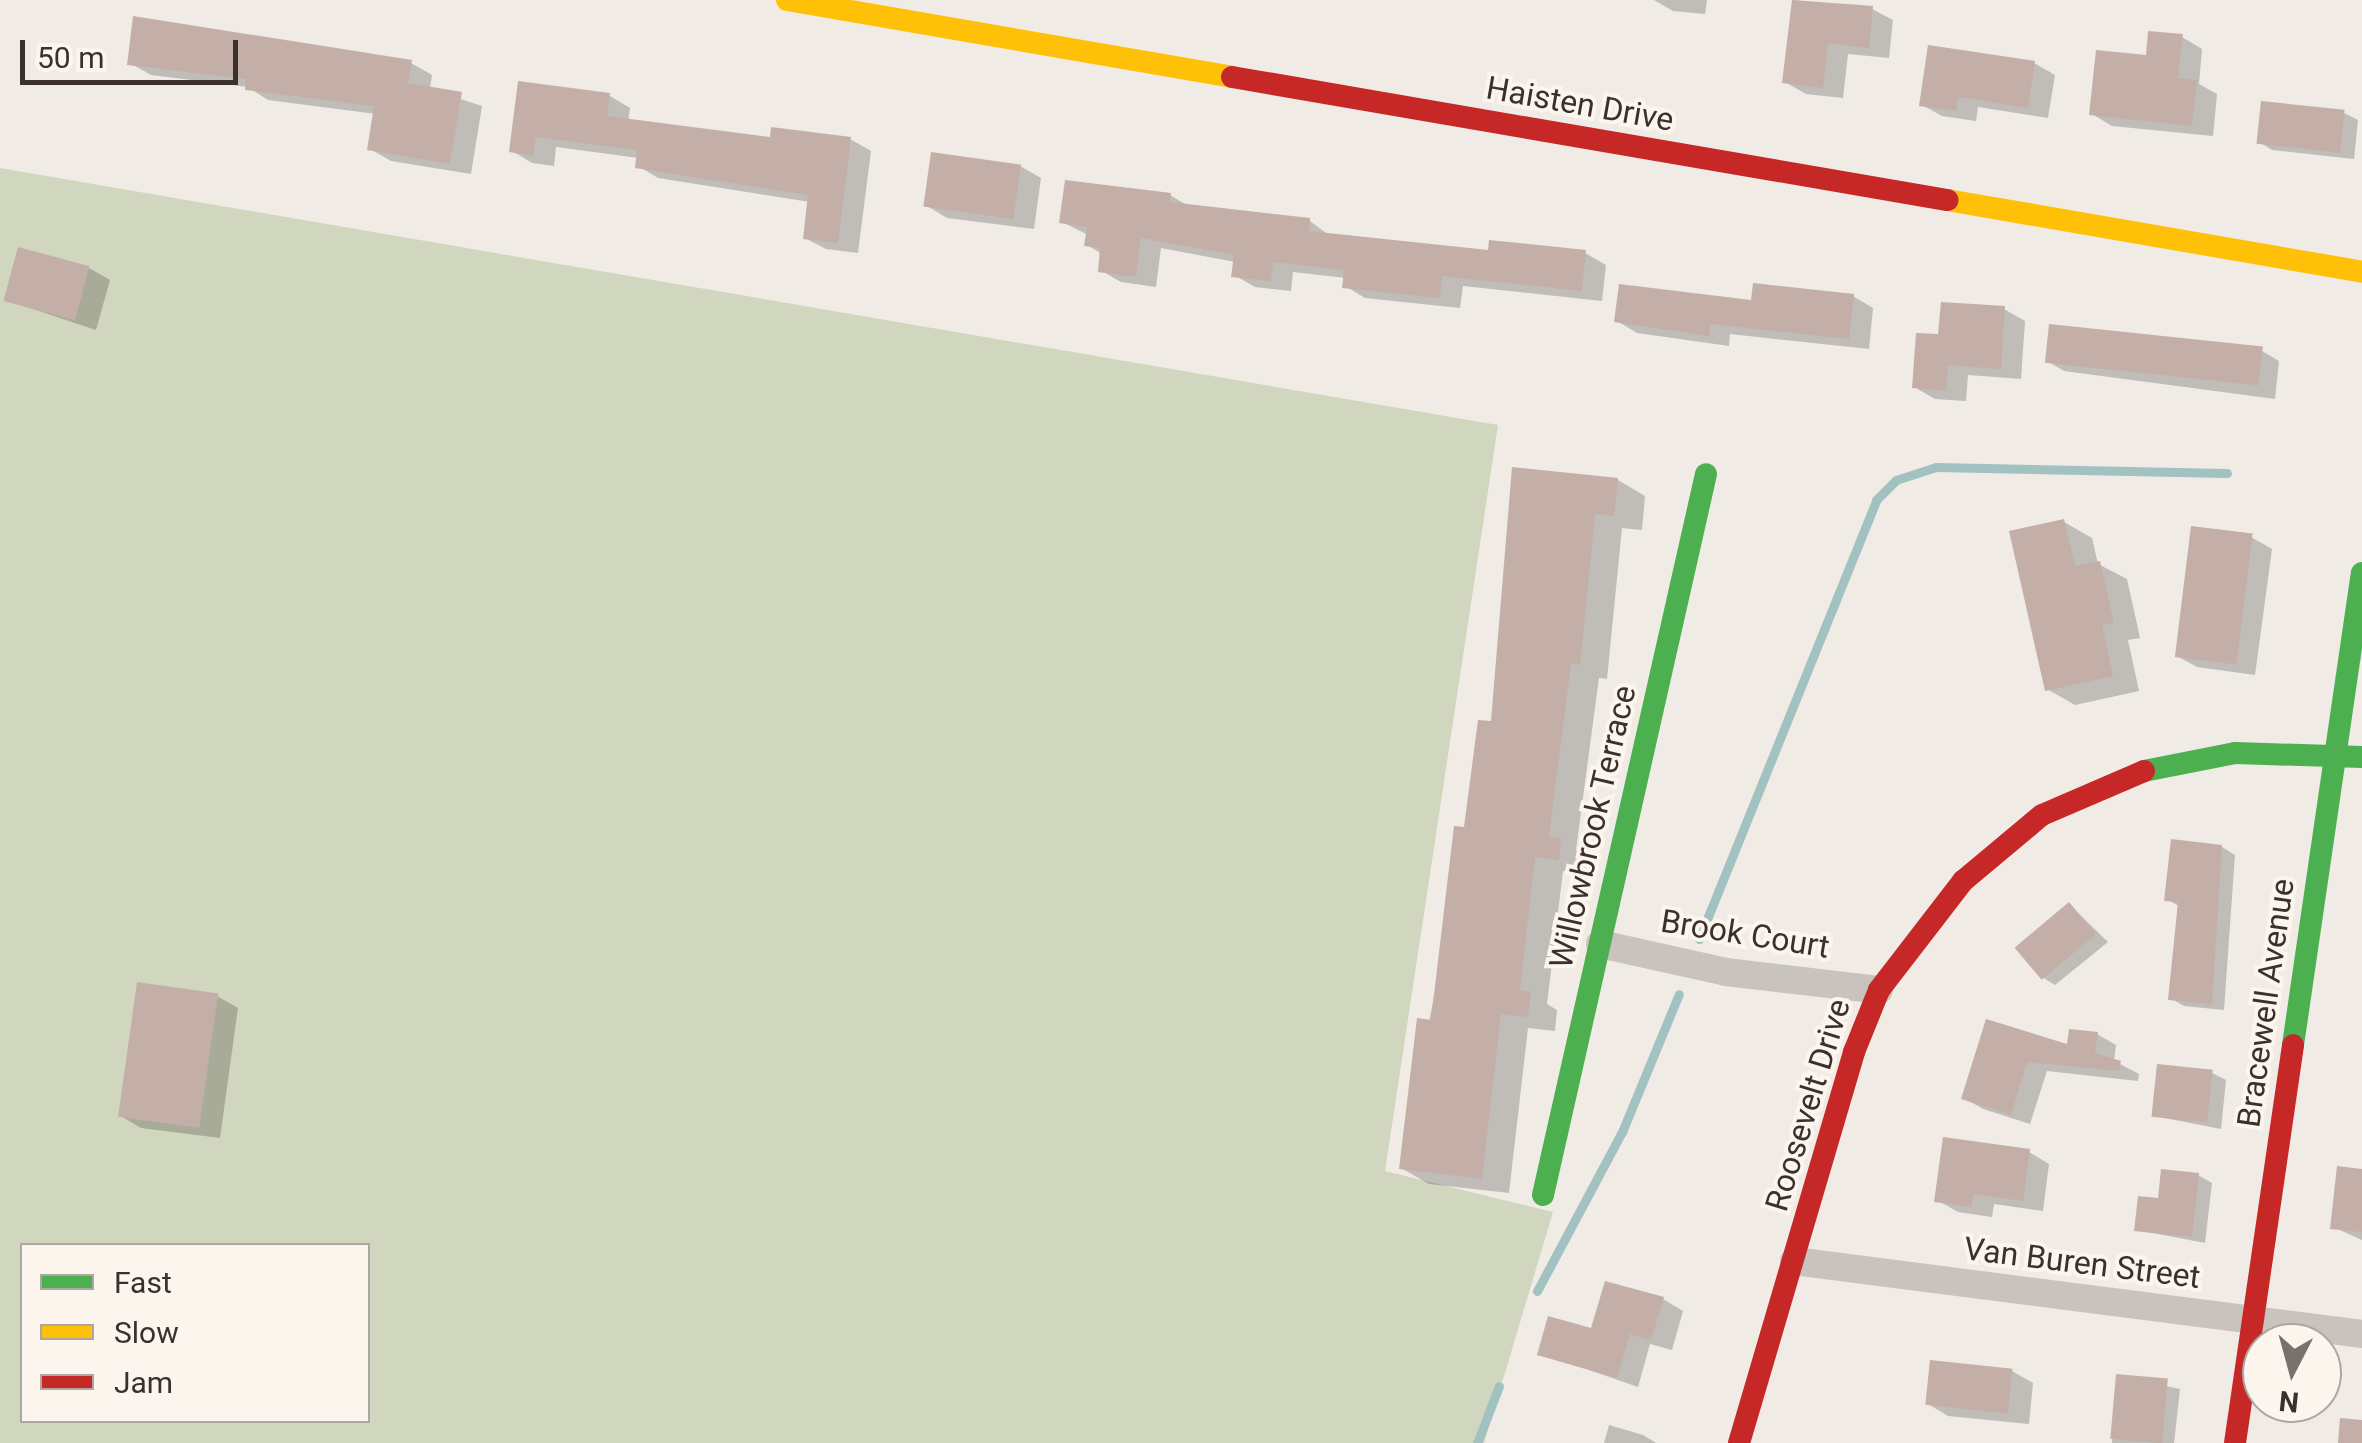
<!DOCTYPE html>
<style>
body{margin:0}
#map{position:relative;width:2362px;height:1443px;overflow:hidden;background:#f0ebe5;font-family:Roboto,sans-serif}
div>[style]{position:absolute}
.green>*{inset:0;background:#d1d6bf}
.shadow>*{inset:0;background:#0003}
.stream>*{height:9px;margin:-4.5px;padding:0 4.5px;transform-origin:4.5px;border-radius:4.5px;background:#a1c2c1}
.building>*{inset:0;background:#c3afa7;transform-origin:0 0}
.street>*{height:28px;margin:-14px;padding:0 14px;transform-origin:14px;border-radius:14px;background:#c9c3be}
.fast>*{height:22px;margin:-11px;padding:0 11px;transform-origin:11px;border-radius:11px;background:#4caf50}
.slow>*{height:22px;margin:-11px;padding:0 11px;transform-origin:11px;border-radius:11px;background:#ffc107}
.jam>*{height:22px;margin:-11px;padding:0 11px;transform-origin:11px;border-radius:11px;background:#c62828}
span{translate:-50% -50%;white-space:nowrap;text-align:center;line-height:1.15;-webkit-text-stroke:8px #fbf5ee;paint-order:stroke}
.street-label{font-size:32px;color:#3b302b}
.legend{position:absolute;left:20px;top:1243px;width:350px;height:180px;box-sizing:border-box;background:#fbf5ee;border:2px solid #aea6a0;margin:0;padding:12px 18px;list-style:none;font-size:30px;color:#3b302b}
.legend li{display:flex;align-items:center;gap:20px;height:50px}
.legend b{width:50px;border:2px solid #aea6a0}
.north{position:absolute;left:2242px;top:1323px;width:100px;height:100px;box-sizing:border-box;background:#fbf5ee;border:2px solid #aea6a0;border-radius:50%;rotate:186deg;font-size:28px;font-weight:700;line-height:40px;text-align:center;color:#3b302b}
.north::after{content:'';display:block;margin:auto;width:35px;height:45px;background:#7a716c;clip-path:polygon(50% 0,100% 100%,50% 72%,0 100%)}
.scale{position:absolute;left:20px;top:40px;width:218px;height:45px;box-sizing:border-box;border:5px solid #3b302b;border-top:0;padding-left:12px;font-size:30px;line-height:35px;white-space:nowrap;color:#3b302b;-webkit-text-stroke:8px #fbf5ee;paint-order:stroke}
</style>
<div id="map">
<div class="green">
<div style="clip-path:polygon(evenodd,0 168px,1498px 425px,1385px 1171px,1553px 1212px,1484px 1443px,0 1443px,0 168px,22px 1246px,368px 1246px,368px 1420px,22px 1420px,22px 1246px)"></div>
</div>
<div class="shadow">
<div style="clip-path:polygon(1654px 0,1707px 0,1705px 14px,1673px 11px)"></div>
<div style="clip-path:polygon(1794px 0,1872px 9px,1893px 20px,1889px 58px,1848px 54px,1843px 98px,1806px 94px,1785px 82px)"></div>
<div style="clip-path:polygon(2182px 37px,2202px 49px,2199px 84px,2217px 94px,2213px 136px,2112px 126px,2092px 114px,2148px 58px)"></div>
<div style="clip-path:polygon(130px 63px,411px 63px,432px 75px,430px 89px,482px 106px,471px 174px,391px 161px,370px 149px,376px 114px,268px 100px,248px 87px,151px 75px)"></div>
<div style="clip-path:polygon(2034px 63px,2055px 75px,2048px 118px,1978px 107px,1976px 121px,1942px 116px,1922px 105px)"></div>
<div style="clip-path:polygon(521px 84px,610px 96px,630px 108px,628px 122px,772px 140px,850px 139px,871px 151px,858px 253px,826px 249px,805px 238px,810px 202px,658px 178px,638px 166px,639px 158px,556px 147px,554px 166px,532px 163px,512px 151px)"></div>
<div style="clip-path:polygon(2344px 113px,2358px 120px,2354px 159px,2272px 150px,2259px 142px)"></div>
<div style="clip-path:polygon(1020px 166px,1041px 178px,1034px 229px,947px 218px,927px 206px)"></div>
<div style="clip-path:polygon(1170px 195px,1190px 207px,1310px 221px,1330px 236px,1490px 253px,1585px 253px,1606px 265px,1602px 301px,1463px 286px,1460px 308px,1365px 298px,1345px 286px,1346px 278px,1293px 272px,1291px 291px,1255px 287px,1234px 275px,1235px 262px,1161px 248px,1156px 287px,1121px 282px,1100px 270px,1102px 254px,1087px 245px,1088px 235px,1062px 222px)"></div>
<div style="clip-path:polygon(89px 268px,110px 280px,96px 330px,6px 300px)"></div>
<div style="clip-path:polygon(1853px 296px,1873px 308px,1869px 349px,1730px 334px,1729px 346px,1637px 333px,1617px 321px)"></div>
<div style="clip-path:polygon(2004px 309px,2025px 321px,2021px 379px,1968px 375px,1966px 401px,1935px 399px,1914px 387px,1941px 337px)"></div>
<div style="clip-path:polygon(2262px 351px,2279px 361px,2275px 399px,2064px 371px,2047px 361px)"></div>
<div style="clip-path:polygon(1514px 470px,1618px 480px,1645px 496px,1642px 530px,1622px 528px,1607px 679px,1599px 678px,1576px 850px,1588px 857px,1586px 874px,1563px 871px,1547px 1004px,1557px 1010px,1555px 1031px,1528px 1028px,1509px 1193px,1429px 1184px,1401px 1168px,1466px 830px,1494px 724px)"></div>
<div style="clip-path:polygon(2064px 522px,2092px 538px,2098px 564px,2127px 579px,2140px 638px,2128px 640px,2139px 691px,2075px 705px,2047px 689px)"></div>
<div style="clip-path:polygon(2251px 537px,2272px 549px,2255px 675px,2197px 667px,2177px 656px)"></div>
<div style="clip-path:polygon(2222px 847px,2235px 855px,2224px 1010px,2184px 1006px,2170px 998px,2180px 907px,2167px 899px)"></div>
<div style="clip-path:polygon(2070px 905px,2108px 942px,2055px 985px,2042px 977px)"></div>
<div style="clip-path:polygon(217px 996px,238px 1008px,220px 1138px,141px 1128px,121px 1116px)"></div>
<div style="clip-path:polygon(1988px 1022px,2069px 1047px,2097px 1034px,2116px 1045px,2114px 1061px,2139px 1074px,2138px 1081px,2047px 1071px,2030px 1124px,1983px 1109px,1964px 1098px)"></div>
<div style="clip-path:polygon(2212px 1073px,2226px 1080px,2221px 1129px,2154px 1116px)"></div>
<div style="clip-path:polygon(2029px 1152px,2049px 1164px,2043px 1211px,1994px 1204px,1992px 1217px,1958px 1212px,1937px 1200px)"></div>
<div style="clip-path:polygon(2362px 1171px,2362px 1240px,2333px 1227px)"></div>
<div style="clip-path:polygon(2198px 1175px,2212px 1183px,2205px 1243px,2137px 1230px,2160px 1200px)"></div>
<div style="clip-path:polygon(1663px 1299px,1683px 1311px,1672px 1350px,1650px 1344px,1638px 1387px,1540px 1353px)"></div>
<div style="clip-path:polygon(2012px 1371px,2033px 1383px,2029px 1424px,1948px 1416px,1928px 1404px)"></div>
<div style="clip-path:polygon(2118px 1376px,2180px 1389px,2174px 1443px,2112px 1443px)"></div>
<div style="clip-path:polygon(1609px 1425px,1643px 1435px,1656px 1443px,1604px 1443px)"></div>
</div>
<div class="stream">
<div style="left:1699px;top:939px;width:473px;rotate:-68deg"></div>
<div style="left:1876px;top:500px;width:28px;rotate:-45deg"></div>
<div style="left:1896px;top:480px;width:42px;rotate:-18deg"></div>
<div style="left:1936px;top:467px;width:291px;rotate:1.2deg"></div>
<div style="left:1537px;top:1291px;width:180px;rotate:-61.9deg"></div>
<div style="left:1622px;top:1132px;width:149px;rotate:-67.6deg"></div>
<div style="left:1477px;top:1443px;width:61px;rotate:-68.9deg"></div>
</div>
<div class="building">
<div style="clip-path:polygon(1792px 0,1873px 6px,1869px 48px,1828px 43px,1823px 88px,1782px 83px)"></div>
<div style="clip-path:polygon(133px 16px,412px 60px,408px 83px,462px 92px,450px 164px,367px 150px,374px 106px,245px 90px,246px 79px,127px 65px)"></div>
<div style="clip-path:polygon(2148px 31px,2183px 34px,2178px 78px,2197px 80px,2192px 126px,2089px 115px,2096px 50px,2146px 55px)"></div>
<div style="clip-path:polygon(1928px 45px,2035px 61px,2028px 108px,1958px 97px,1956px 111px,1919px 106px)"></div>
<div style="clip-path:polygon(518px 81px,610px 93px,607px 116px,770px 137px,771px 127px,851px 137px,838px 243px,803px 239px,808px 195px,635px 168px,637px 150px,536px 137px,533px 156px,509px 152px)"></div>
<div style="left:2261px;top:101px;width:84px;height:43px;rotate:6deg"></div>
<div style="left:931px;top:152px;width:91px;height:55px;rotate:8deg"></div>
<div style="clip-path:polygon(1065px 180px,1171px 193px,1170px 202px,1310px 218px,1309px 231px,1488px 250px,1489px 240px,1586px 250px,1582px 291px,1442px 276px,1440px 298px,1342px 288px,1344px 270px,1273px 262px,1271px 281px,1231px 277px,1234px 255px,1141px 238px,1136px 277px,1098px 272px,1100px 248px,1084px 246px,1087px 227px,1059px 223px)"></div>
<div style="left:18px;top:247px;width:74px;height:56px;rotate:15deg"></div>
<div style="clip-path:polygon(1753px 283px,1854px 294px,1849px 339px,1710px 324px,1709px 336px,1614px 322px,1619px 284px,1751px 300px)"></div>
<div style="clip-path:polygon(1941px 302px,2005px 306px,2001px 369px,1948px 365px,1946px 391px,1912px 388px,1916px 333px,1938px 334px)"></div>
<div style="left:2049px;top:324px;width:215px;height:39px;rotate:6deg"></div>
<div style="clip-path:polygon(1512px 467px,1618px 478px,1614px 516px,1595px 514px,1580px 665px,1571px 664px,1549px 837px,1561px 838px,1559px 860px,1535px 857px,1520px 991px,1531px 992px,1528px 1017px,1501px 1014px,1482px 1179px,1399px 1169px,1417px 1018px,1431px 1020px,1454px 826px,1464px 827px,1478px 720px,1491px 721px)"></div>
<div style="clip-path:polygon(2064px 519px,2075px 566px,2100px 561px,2114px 623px,2102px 625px,2113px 676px,2045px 691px,2009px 531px)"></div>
<div style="left:2191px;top:526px;width:62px;height:132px;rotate:7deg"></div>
<div style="clip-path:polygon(2171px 839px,2222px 845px,2212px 1004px,2168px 1000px,2178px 902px,2164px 901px)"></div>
<div style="left:2069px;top:902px;width:42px;height:71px;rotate:50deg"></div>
<div style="left:137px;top:982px;width:82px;height:136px;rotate:8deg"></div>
<div style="clip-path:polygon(1986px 1019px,2067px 1044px,2069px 1029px,2098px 1032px,2095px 1053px,2121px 1061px,2119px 1071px,2027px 1062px,2011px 1115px,1961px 1099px)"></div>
<div style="left:2157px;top:1064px;width:56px;height:53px;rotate:6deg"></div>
<div style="clip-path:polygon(1943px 1137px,2030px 1149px,2023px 1201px,1973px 1194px,1971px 1207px,1934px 1202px)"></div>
<div style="clip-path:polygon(2337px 1166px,2362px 1169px,2362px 1232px,2330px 1229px)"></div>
<div style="clip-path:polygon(2161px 1169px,2199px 1173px,2192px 1237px,2134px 1231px,2138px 1196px,2158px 1198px)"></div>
<div style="clip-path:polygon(1605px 1281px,1664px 1297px,1651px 1340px,1630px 1334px,1617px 1378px,1537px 1355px,1548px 1316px,1591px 1328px)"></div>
<div style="left:1930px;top:1360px;width:83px;height:45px;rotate:6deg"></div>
<div style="left:2116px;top:1374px;width:52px;height:65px;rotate:5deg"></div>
<div style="clip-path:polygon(2340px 1418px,2362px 1420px,2362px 1443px,2338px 1443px)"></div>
</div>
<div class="street">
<div style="left:1600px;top:944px;width:129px;rotate:12.5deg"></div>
<div style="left:1726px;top:972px;width:154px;rotate:6.7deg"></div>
<div style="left:1794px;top:1261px;width:573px;rotate:7.32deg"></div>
</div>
<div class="fast">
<div style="left:2144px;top:771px;width:93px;rotate:-11.2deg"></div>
<div style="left:2235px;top:753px;width:127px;rotate:1.8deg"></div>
<div style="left:2293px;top:1045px;width:477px;rotate:-81.7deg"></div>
<div style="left:1543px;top:1195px;width:739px;rotate:-77.26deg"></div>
</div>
<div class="slow">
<div style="left:787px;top:0;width:452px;rotate:9.8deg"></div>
<div style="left:1947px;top:200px;width:421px;rotate:9.8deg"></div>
</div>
<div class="jam">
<div style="left:1232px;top:77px;width:726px;rotate:9.76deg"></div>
<div style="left:1739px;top:1443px;width:408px;rotate:-73.6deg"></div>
<div style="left:1854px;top:1052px;width:67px;rotate:-68deg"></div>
<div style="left:1879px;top:990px;width:138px;rotate:-52.4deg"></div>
<div style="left:1963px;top:881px;width:103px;rotate:-39.9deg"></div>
<div style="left:2042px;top:815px;width:111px;rotate:-23.3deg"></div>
<div style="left:2235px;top:1443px;width:402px;rotate:-81.7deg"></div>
</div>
<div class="street-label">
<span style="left:1580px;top:104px;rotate:10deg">Haisten Drive</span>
<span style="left:1593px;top:827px;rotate:-77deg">Willowbrook Terrace</span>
<span style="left:1745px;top:934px;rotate:9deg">Brook Court</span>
<span style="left:2266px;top:1003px;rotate:-82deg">Bracewell Avenue</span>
<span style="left:1808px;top:1105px;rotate:-73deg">Roosevelt Drive</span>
<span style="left:2082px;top:1263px;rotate:7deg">Van Buren Street</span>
</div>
<ul class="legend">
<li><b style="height:12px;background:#4caf50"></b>Fast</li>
<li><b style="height:12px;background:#ffc107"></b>Slow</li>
<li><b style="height:12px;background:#c62828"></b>Jam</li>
</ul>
<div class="north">N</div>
<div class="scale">50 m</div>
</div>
